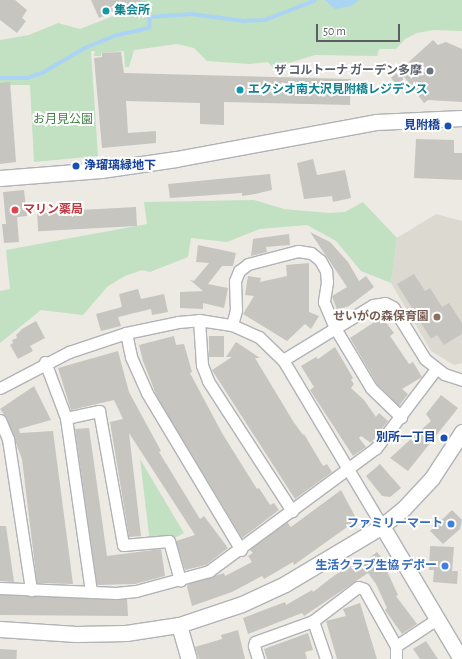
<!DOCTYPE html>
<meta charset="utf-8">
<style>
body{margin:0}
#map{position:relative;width:462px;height:659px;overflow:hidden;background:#eceae3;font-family:"Alegreya Sans","Noto Sans JP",sans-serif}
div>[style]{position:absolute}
.education>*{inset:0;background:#dcd9d1}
.green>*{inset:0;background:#c2e1c2}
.water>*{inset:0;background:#abd4f4}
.stream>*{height:3.5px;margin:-1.75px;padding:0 1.75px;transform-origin:1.75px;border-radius:1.75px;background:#abd4f4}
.building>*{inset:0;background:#c7c5c0;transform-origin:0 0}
.roads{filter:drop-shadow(1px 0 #b0b3b7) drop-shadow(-1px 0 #b0b3b7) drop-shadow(0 1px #b0b3b7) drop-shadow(0 -1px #b0b3b7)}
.street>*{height:11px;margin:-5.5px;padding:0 5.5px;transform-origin:5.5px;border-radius:5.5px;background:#fff}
.secondary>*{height:15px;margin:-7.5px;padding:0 7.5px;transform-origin:7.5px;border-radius:7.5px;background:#fff}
.dots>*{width:11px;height:11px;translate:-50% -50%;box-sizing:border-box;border:2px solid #fff;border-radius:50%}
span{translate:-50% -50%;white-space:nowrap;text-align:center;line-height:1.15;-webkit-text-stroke:4px #fff;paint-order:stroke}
.culture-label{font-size:12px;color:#0d838f;font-weight:700}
.left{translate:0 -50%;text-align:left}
.worship-label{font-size:12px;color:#5b616d;font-weight:700}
.right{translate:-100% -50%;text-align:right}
.park-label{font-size:12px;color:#3e7e41}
.transit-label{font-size:12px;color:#164399;font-weight:700}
.health-label{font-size:12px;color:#be3a42;font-weight:700}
.education-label{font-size:12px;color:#785e54;font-weight:700}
.shop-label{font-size:12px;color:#366cbe;font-weight:700}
.scale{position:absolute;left:316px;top:24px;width:84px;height:18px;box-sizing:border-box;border:2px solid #5b5e62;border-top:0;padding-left:5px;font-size:12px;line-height:14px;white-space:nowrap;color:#5b5e62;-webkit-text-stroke:3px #fff;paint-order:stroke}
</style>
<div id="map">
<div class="education">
<div style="clip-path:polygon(436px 214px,462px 221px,462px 363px,454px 365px,431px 351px,391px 283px,397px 238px)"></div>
</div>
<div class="green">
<div style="clip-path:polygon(137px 0,462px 0,462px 31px,433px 30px,417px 33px,405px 39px,396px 49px,379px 49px,377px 56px,315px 55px,273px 68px,268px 62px,250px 64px,207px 61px,194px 48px,177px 44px,134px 50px,129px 67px,125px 67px,124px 51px,101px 53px,101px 56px,94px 56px,95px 51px,91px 51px,98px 156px,34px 162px,30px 85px,0 85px,0 40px,29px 35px,58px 23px,80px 29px,139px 6px)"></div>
<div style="clip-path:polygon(254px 200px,284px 209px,329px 213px,345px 212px,363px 202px,397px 238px,391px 283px,361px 271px,336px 241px,307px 225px,260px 229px,227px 242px,191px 238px,188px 257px,150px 272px,142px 270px,125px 276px,108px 286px,83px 315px,41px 310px,0 343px,0 291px,10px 289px,6px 250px,147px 224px,144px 202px)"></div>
<div style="clip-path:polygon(140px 459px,184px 533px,169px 541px,150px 543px)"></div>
</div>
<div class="water">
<div style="clip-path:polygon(325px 0,359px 0,351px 6px,335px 9px)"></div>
</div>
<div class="stream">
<div style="left:0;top:78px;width:27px"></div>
<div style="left:27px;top:78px;width:18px;rotate:-19deg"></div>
<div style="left:44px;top:72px;width:48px;rotate:-30.3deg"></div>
<div style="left:85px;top:48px;width:35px;rotate:-22deg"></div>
<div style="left:118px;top:35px;width:32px;rotate:-13deg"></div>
<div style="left:149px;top:28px;width:11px;rotate:-85deg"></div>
<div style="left:150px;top:17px;width:42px;rotate:-4.1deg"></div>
<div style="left:192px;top:14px;width:52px;rotate:7.7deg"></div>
<div style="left:244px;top:21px;width:21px;rotate:-3deg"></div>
<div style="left:265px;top:20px;width:53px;rotate:-21.2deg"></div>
</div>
<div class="building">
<div style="clip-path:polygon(0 0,15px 0,27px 10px,22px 18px,26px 21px,17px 33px,0 20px)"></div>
<div style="clip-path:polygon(91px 0,142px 0,99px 18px)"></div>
<div style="clip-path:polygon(433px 40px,438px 45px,446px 42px,462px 49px,462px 102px,428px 100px,424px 103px,402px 74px,407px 97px,391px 78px)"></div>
<div style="clip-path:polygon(121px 52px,124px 73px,351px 79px,350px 105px,224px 102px,224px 125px,200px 124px,200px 103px,126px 101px,128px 133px,156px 131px,156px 143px,102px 148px,94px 58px,102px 57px,102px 53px)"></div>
<div style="clip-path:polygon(10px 82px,16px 162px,0 164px,0 83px)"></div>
<div style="clip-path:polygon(416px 139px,454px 140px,454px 153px,462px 153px,462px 180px,414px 178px)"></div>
<div style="clip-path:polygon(313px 159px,317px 175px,345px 170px,351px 198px,333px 202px,332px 196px,304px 199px,297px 163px)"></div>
<div style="clip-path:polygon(270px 174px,272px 190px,255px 194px,242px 196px,242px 193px,170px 198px,168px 184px)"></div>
<div style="clip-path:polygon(24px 190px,27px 216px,17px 217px,19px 242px,4px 243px,2px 224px,6px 224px,3px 192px)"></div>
<div style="left:136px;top:207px;width:19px;height:99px;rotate:87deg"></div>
<div style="clip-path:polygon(310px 232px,330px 242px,348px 262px,359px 281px,366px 276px,374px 287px,349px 306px,337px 310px,332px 296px,347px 287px)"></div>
<div style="clip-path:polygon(289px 234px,290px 245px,266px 247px,267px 252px,251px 256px,253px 239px)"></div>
<div style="clip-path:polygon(198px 245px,236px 253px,233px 266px,222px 266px,208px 284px,228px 288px,224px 308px,203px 303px,203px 309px,180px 308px,180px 292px,203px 291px,190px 280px,194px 281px,209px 263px,196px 262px)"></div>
<div style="clip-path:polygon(309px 263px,309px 312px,319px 316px,311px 329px,305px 324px,287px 341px,243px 314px,254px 296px,245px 295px,248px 276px,261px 278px,260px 282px,287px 276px,286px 265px)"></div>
<div style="clip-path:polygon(414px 274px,425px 291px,430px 288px,442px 307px,449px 303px,462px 323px,462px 334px,444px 345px,437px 335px,431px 339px,397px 284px)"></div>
<div style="clip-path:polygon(138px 289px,141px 299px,164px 294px,168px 312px,152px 315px,151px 309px,118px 317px,121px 326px,101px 331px,96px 314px,122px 307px,119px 294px)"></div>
<div style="clip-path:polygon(382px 317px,394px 333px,390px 336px,409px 364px,413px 362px,422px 377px,402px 389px,408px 394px,399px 406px,377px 384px,350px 338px)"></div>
<div style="clip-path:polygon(36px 321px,45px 338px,30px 346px,33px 351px,18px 359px,10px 345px,13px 343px,12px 340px,17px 338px,16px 335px,22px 329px)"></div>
<div style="clip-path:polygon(174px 336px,176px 345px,184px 344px,192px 372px,190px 373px,222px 433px,257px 489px,259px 488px,270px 505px,274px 503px,279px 510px,242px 538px,157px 397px,143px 361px,139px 345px)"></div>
<div style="left:209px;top:336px;width:15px;height:21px"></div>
<div style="clip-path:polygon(236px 342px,260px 358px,255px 358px,293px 421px,303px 435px,304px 434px,323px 466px,327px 464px,332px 472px,295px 499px,212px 370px,232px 357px,226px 357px)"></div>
<div style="clip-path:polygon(335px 347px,353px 378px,351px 380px,354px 384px,351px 388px,364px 400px,376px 417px,379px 413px,388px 421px,371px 443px,361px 436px,359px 438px,366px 447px,353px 456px,310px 390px,314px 387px,301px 366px,316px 357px,318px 359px)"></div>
<div style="clip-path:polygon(118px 351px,129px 392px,161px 451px,159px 452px,200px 519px,204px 516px,228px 548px,206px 565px,185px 570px,176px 541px,195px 535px,129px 433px,141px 536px,129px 537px,110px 422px,123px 419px,114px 400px,71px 410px,58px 368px)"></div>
<div style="clip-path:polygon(34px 386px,51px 420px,19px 429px,20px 433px,53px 431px,73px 584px,37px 583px,22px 459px,6px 417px,0 409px)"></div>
<div style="clip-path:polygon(441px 395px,458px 408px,408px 471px,390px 458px,431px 421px,426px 414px)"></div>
<div style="clip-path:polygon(89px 428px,107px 556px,161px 549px,165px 576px,135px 584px,97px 585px,75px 429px)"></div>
<div style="clip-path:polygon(380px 464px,401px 488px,390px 497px,382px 496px,366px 476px)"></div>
<div style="clip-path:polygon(341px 490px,357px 520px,294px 565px,293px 562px,264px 579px,262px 576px,232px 592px,192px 606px,187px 587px,188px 584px,224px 573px,225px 576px,252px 562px,248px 556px,253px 553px,250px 550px,287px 522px,291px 527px)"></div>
<div style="clip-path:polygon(452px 510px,462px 520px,460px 529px,443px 544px,430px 531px)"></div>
<div style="clip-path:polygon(0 526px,6px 526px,14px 582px,0 581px)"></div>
<div style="clip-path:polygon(430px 546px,454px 547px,452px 571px,458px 571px,457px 584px,433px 582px,434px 570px,429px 570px)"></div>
<div style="clip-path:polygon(377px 552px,389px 567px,386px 569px,398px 595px,396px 596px,417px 624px,402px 634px,385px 610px,387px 608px,376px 584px,368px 573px,304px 616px,302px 613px,248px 634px,243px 618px,285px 602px,286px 605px,312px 590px,313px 592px,335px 575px,355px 564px,357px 567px)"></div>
<div style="clip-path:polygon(0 595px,127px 599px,128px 616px,0 615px)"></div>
<div style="clip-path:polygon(360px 603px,377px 659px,337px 659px,326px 621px,346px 616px,343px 609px)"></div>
<div style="clip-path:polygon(238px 630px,245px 659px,199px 659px,195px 647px,222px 639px,221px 635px)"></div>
<div style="clip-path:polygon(308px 633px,313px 650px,305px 652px,307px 659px,267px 659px,264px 649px)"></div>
<div style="clip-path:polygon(426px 641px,438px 659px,420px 659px,413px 649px)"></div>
<div style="left:0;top:649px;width:17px;height:10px;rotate:3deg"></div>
</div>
<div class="roads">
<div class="street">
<div style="left:199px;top:320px;width:45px;rotate:86.2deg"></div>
<div style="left:202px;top:365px;width:17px;rotate:69deg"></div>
<div style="left:208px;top:381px;width:155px;rotate:57.1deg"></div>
<div style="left:232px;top:325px;width:16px;rotate:-75deg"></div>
<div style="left:236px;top:310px;width:29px;rotate:-92deg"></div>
<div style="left:235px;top:281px;width:11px;rotate:-68deg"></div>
<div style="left:239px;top:271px;width:11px;rotate:-38deg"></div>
<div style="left:248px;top:264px;width:52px;rotate:-14.6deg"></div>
<div style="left:298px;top:251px;width:13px;rotate:9deg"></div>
<div style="left:311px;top:253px;width:11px;rotate:38deg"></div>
<div style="left:320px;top:260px;width:13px;rotate:61deg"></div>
<div style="left:326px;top:271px;width:11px;rotate:85deg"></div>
<div style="left:327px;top:282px;width:20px;rotate:99deg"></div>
<div style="left:324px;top:302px;width:28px;rotate:67deg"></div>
<div style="left:335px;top:328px;width:70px;rotate:59deg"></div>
<div style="left:371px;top:388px;width:42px;rotate:44deg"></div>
<div style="left:126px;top:333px;width:25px;rotate:78deg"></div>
<div style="left:131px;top:357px;width:39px;rotate:66deg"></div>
<div style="left:147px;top:393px;width:183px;rotate:59.1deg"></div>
<div style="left:283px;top:360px;width:105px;rotate:-31.4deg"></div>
<div style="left:373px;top:305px;width:12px;rotate:-9deg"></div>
<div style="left:385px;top:303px;width:9px;rotate:27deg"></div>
<div style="left:393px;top:307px;width:61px;rotate:58.4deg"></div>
<div style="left:425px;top:359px;width:24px;rotate:38deg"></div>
<div style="left:444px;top:374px;width:19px;rotate:18deg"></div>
<div style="left:45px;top:362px;width:60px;rotate:69.4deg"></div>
<div style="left:66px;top:418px;width:176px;rotate:81.8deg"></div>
<div style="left:0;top:388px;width:78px;rotate:-27.6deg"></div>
<div style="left:69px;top:352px;width:60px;rotate:-18.4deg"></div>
<div style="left:126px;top:333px;width:53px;rotate:-11.9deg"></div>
<div style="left:178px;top:322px;width:21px;rotate:-5deg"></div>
<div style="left:199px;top:320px;width:33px;rotate:9deg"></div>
<div style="left:232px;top:325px;width:30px;rotate:24deg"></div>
<div style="left:259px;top:337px;width:33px;rotate:44deg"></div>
<div style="left:283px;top:360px;width:193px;rotate:59.2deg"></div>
<div style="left:66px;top:418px;width:34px;rotate:-12deg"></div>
<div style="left:99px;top:411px;width:136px;rotate:79.8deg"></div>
<div style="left:123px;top:545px;width:46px;rotate:-5deg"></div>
<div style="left:169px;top:541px;width:41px;rotate:74.2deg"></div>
<div style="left:0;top:420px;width:21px;rotate:67deg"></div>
<div style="left:8px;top:439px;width:153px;rotate:81.3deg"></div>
<div style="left:0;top:588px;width:116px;rotate:2.5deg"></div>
<div style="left:116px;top:593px;width:20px;rotate:-6deg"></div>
<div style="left:136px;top:591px;width:76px;rotate:-15.3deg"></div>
<div style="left:209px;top:571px;width:207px;rotate:-36.4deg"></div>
<div style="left:376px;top:448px;width:99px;rotate:-52.8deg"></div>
<div style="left:313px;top:621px;width:40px;rotate:71.1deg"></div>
<div style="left:258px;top:659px;width:14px;rotate:-107deg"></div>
<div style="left:254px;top:646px;width:4px;rotate:-76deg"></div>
<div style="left:255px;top:642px;width:62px;rotate:-19.9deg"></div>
<div style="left:313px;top:621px;width:56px;rotate:-37.1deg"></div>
<div style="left:358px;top:587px;width:6px;rotate:18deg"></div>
<div style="left:364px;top:589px;width:65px;rotate:60.7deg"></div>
<div style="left:396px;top:659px;width:13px;rotate:-90deg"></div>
<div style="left:396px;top:646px;width:49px;rotate:-33.4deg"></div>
</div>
<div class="secondary">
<div style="left:0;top:178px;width:101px;rotate:-4.5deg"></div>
<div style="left:101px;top:170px;width:76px;rotate:-8.3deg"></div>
<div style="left:176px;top:159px;width:203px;rotate:-10.5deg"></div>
<div style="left:376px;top:122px;width:86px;rotate:-2.7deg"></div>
<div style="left:382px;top:526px;width:155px;rotate:59.3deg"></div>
<div style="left:179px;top:625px;width:35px;rotate:74deg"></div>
<div style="left:0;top:629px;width:76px;rotate:3.8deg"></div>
<div style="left:76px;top:634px;width:50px;rotate:-1.1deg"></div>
<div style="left:126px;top:633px;width:54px;rotate:-8.6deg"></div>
<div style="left:179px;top:625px;width:66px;rotate:-18.4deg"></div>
<div style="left:242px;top:604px;width:47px;rotate:-24.9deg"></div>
<div style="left:285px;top:584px;width:113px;rotate:-30.9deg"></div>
<div style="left:382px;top:526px;width:28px;rotate:-39deg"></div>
<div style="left:404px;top:508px;width:41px;rotate:-47deg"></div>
<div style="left:432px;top:478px;width:55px;rotate:-56.9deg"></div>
</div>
</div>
<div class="dots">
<div style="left:106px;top:11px;background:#0f9aa8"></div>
<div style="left:430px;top:71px;background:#6b7280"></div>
<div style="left:240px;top:90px;background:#0f9aa8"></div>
<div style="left:448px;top:126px;background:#1a4fb4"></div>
<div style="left:76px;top:166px;background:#1a4fb4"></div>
<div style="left:15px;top:210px;background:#e0444e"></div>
<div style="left:437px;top:317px;background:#8d6e63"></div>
<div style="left:444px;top:438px;background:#1a4fb4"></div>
<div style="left:451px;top:524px;background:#3f7fe0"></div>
<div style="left:445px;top:566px;background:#3f7fe0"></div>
</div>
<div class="culture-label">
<span class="left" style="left:114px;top:11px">集会所</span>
<span class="left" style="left:248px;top:90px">エクシオ南大沢見附橋レジデンス</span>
</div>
<div class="worship-label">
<span class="right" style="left:422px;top:71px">ザ コルトーナ ガーデン多摩</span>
</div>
<div class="park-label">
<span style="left:63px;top:120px">お月見公園</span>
</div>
<div class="transit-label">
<span class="right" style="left:440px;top:126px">見附橋</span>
<span class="left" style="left:84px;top:166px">浄瑠璃緑地下</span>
<span class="right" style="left:436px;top:438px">別所一丁目</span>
</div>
<div class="health-label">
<span class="left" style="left:23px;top:210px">マリン薬局</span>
</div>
<div class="education-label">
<span class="right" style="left:429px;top:317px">せいがの森保育園</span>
</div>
<div class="shop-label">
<span class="right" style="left:443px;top:524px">ファミリーマート</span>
<span class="right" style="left:437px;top:566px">生活クラブ生協 デポー</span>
</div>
<div class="scale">50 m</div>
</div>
